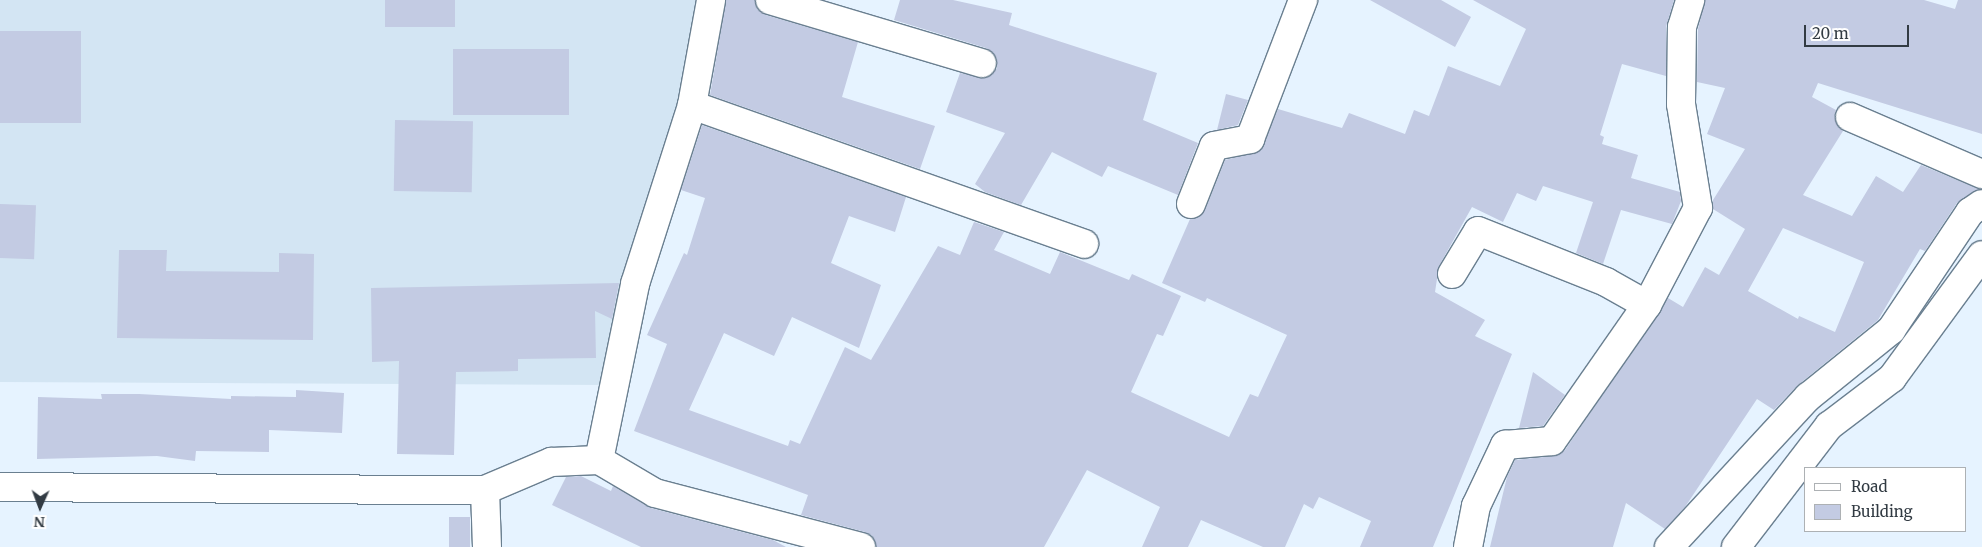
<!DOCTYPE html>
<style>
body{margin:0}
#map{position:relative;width:1982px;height:547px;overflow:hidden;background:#e6f3ff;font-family:Merriweather,serif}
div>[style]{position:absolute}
.built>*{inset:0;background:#d3e5f3}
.building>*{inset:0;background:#c3cbe3;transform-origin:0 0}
.roads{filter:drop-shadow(1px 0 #6a7f90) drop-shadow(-1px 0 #6a7f90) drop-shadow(0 1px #6a7f90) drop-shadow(0 -1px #6a7f90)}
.street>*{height:28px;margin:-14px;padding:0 14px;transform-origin:14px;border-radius:14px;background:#fff}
span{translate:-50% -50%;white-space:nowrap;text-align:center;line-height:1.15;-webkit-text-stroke:4.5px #fff;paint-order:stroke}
.legend{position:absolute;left:1804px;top:467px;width:162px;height:65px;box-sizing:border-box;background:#fff;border:1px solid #adb1b4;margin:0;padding:6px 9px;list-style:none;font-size:15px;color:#323b43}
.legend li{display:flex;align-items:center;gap:10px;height:25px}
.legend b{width:25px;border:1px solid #adb1b4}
.north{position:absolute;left:15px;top:482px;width:50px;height:50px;-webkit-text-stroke:4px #fff;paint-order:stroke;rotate:182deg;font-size:14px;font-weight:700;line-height:20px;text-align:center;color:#323b43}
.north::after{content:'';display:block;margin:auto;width:18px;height:22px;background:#323b43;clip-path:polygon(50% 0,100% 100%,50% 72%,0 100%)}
.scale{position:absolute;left:1804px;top:25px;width:105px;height:22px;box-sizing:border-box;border:2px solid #323b43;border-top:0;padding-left:6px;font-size:15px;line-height:18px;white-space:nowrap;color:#323b43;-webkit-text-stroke:4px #fff;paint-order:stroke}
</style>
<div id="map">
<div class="built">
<div style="clip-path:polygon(0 0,717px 0,609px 385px,0 382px)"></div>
</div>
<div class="building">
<div style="left:385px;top:0;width:70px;height:27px"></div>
<div style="clip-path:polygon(726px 0,755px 0,758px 10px,766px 15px,858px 42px,842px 97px,935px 126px,920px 169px,710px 95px)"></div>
<div style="clip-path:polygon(900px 0,953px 0,1012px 13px,1009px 25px,1157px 73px,1143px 120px,1198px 143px,1178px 195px,1108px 166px,1102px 177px,1052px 152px,1021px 205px,985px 192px,975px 184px,1005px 133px,946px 112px,960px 73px,986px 78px,997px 68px,997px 59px,986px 48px,894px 20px)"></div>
<div style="clip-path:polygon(1370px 0,1441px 0,1471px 17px,1455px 47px)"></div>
<div style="clip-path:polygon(1473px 0,1674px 0,1666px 27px,1666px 76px,1622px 64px,1600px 135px,1604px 137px,1602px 144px,1638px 155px,1631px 178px,1680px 192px,1681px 201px,1672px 224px,1621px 210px,1603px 264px,1576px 253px,1593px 202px,1543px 186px,1536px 201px,1517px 193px,1503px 222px,1472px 207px,1439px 266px,1435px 292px,1485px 320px,1475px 336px,1512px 354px,1433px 547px,1360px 547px,1371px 521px,1319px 497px,1313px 509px,1304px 504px,1285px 547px,1263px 547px,1201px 520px,1188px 547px,1142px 547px,1160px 507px,1087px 470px,1044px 547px,876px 547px,872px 536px,865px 532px,801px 515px,808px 495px,634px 431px,667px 344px,647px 335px,684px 253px,687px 255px,705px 198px,681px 190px,702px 125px,906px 197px,895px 232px,849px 216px,831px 263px,881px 285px,859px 348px,792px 317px,774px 356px,724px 333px,689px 410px,788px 446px,790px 440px,800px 444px,845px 347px,871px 360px,938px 246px,960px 255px,974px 222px,1004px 232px,994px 250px,1050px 274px,1060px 252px,1129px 280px,1132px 274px,1181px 296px,1163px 336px,1157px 334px,1131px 392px,1229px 437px,1250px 394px,1258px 397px,1287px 335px,1207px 298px,1205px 302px,1162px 283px,1190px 219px,1200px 216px,1205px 210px,1225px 160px,1260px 151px,1278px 109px,1342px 128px,1349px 113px,1405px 134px,1414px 110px,1429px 116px,1448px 66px,1500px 86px,1526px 29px)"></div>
<div style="clip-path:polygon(evenodd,1705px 0,1924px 0,1955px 9px,1958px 0,1982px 0,1982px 134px,1818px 83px,1812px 97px,1836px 110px,1835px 119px,1843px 131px,1803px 195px,1852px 216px,1876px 176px,1903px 192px,1921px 165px,1979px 189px,1957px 203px,1925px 251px,1920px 249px,1878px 320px,1798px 385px,1774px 410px,1757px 399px,1685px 507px,1665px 529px,1626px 503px,1613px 547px,1490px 547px,1507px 477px,1515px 460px,1554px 456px,1565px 450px,1668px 298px,1683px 307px,1705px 267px,1719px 275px,1745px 229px,1713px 209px,1713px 200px,1745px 149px,1707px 134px,1725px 88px,1697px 82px,1698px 29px,1705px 0,1783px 228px,1864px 262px,1835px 332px,1799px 316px,1798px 319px,1748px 291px,1783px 228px)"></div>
<div style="left:0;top:31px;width:81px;height:92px"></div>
<div style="left:453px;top:49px;width:116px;height:66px"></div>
<div style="clip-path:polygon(1226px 94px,1248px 100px,1238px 125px,1217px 130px)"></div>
<div style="left:395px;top:120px;width:78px;height:71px;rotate:1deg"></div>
<div style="left:0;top:204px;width:36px;height:54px;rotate:2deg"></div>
<div style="clip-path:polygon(119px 250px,167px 250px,166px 271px,279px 272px,279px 253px,314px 254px,313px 340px,117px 338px)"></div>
<div style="clip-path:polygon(619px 283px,612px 319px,595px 311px,596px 358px,518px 359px,518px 371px,456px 372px,454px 455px,397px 454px,399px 361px,372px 362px,371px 288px)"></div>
<div style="clip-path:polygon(1533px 372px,1565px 395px,1543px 426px,1519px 428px)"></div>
<div style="clip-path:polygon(296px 390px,344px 393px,342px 433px,269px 430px,269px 452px,196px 451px,195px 461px,157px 456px,37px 459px,38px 397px,102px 399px,101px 394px,139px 394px,231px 399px,231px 396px,296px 397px)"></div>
<div style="clip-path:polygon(581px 476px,611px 491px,613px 486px,651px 508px,773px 540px,786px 547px,641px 547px,552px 505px,566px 477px)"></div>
<div style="left:449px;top:517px;width:21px;height:30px"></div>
</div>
<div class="roads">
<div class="street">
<div style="left:770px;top:0;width:221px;rotate:16.6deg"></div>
<div style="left:692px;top:105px;width:416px;rotate:19.5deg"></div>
<div style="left:1850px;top:117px;width:144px;rotate:23.4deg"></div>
<div style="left:1191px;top:204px;width:62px;rotate:-68.4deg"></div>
<div style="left:1214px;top:146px;width:37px;rotate:-11deg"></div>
<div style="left:1250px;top:139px;width:149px;rotate:-69.1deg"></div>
<div style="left:1452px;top:274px;width:50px;rotate:-58.8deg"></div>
<div style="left:1478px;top:231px;width:138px;rotate:21.7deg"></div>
<div style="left:1606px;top:282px;width:47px;rotate:29.3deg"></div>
<div style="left:599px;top:460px;width:180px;rotate:-78.4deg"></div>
<div style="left:635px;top:284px;width:188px;rotate:-72.3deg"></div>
<div style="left:692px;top:105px;width:107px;rotate:-79.7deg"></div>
<div style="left:0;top:487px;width:485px;rotate:0.4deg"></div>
<div style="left:485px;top:490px;width:72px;rotate:-23deg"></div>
<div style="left:551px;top:462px;width:48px;rotate:-2.4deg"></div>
<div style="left:599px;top:460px;width:65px;rotate:30.5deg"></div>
<div style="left:655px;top:493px;width:213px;rotate:14.7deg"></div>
<div style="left:485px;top:490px;width:57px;rotate:88deg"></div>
<div style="left:1468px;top:547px;width:42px;rotate:-79deg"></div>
<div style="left:1476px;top:506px;width:68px;rotate:-64.6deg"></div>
<div style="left:1505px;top:445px;width:47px;rotate:-4.9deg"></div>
<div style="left:1552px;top:441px;width:166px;rotate:-55.1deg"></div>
<div style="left:1647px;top:305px;width:110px;rotate:-62.3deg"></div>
<div style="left:1698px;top:208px;width:105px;rotate:-99.3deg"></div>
<div style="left:1681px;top:104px;width:77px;rotate:-89.3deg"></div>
<div style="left:1682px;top:27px;width:28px;rotate:-73deg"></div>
<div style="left:1669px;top:547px;width:205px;rotate:-47.2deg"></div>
<div style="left:1808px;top:397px;width:107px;rotate:-38.9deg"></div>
<div style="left:1891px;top:330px;width:142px;rotate:-56.2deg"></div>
<div style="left:1970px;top:212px;width:14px;rotate:-34deg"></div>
<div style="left:1736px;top:547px;width:153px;rotate:-52.5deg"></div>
<div style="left:1829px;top:426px;width:79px;rotate:-37.3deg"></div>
<div style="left:1892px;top:378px;width:152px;rotate:-53.8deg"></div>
</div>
</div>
<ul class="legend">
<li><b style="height:6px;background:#fff"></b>Road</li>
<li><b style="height:14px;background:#c3cbe3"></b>Building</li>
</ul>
<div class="north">N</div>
<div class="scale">20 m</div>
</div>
